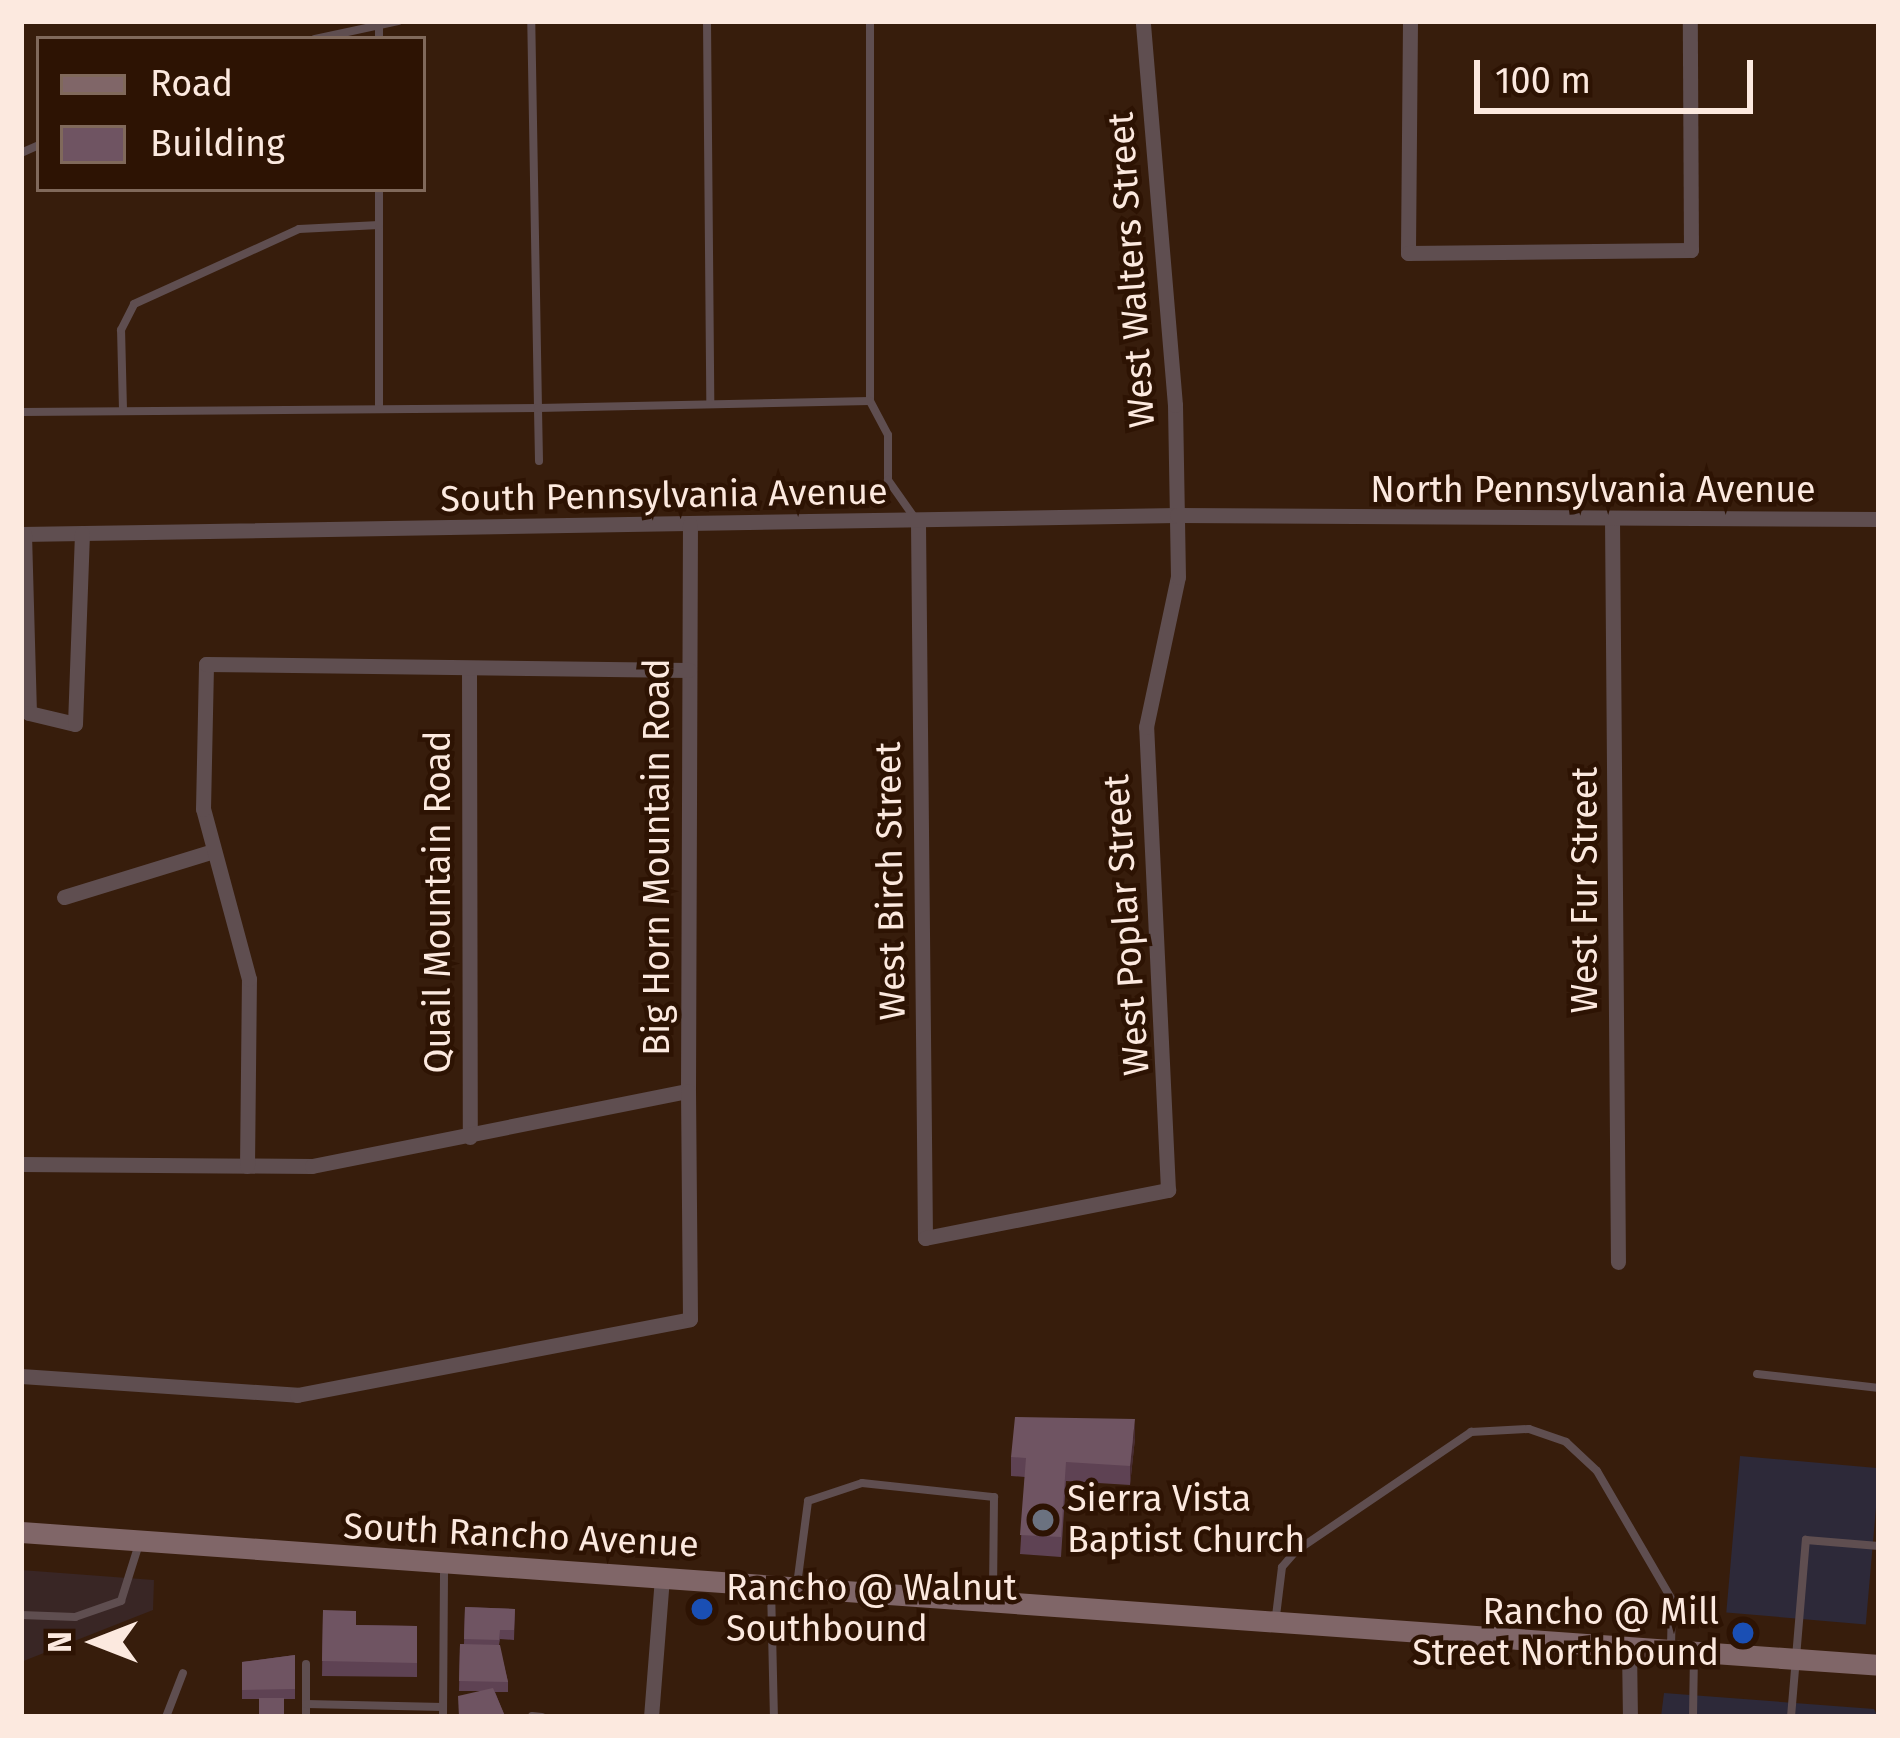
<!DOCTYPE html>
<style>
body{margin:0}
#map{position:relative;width:1900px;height:1738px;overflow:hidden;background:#371d0c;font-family:"Fira Sans",sans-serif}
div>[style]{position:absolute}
.commercial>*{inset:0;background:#2d2939;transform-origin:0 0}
.industrial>*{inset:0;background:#392625}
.lane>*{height:8px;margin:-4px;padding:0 4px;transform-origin:4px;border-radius:4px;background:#5f4e50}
.street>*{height:15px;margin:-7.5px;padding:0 7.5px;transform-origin:7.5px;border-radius:7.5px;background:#5f4e50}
.secondary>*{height:21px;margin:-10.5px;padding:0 10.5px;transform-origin:10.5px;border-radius:10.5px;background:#806668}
.wall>*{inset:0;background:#5e4253}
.shaded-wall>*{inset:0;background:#472b30}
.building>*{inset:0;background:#6f5462;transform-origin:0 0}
.dots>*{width:33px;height:33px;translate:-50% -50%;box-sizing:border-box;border:6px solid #2d1303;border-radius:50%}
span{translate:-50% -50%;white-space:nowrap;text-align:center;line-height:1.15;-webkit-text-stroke:9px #2d1303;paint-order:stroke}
.street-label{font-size:36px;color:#fce9df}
.poi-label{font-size:36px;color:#fce9df}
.left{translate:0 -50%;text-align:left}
.right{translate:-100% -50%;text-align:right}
.frame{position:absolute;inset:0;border:24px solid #fce9df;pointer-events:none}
.legend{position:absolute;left:36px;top:36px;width:390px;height:156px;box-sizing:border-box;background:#2d1303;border:3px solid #80695b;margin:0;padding:15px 21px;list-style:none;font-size:36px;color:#fce9df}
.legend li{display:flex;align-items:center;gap:24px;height:60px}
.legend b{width:60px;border:3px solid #80695b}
.north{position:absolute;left:36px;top:1582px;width:120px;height:120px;-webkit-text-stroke:9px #2d1303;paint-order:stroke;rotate:270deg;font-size:33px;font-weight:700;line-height:48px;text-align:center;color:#fce9df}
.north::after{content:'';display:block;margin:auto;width:42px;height:54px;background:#fce9df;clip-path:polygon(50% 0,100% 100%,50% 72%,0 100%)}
.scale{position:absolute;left:1474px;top:60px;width:279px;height:54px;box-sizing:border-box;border:6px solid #fce9df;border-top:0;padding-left:15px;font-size:36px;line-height:42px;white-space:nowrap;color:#fce9df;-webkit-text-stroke:9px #2d1303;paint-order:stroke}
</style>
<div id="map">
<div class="commercial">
<div style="left:1740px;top:1456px;width:140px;height:157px;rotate:5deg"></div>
<div style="clip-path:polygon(1664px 1693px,1874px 1709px,1878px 1717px,1661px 1717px)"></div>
</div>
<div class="industrial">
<div style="clip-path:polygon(21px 1570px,154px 1580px,153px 1610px,21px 1662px)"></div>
</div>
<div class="lane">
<div style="left:707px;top:21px;width:381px;rotate:89.5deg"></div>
<div style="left:870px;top:21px;width:380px;rotate:90deg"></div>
<div style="left:870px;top:401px;width:38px;rotate:62deg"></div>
<div style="left:888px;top:435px;width:45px;rotate:90deg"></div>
<div style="left:888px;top:480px;width:45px;rotate:54.9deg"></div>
<div style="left:315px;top:39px;width:85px;rotate:-12.2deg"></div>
<div style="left:379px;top:39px;width:14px;rotate:-90deg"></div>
<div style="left:21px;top:153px;width:20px;rotate:-24deg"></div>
<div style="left:379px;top:225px;width:184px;rotate:90deg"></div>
<div style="left:123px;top:410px;width:80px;rotate:-91.4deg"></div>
<div style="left:121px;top:330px;width:29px;rotate:-63deg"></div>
<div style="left:134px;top:304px;width:181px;rotate:-24.4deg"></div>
<div style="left:299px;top:229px;width:80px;rotate:-2.9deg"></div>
<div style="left:379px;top:225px;width:36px;rotate:-90deg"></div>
<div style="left:21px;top:412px;width:517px;rotate:-0.44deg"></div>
<div style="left:538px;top:408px;width:387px;rotate:-91deg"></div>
<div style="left:539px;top:461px;width:53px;rotate:-91.1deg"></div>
<div style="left:538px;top:408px;width:332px;rotate:-1.2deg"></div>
<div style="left:1757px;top:1374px;width:123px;rotate:6.5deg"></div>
<div style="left:797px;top:1585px;width:85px;rotate:-82.5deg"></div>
<div style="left:808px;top:1501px;width:57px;rotate:-18.4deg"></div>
<div style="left:862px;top:1483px;width:133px;rotate:6.1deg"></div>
<div style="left:994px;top:1497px;width:98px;rotate:90.6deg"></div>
<div style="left:771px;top:1587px;width:130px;rotate:88.7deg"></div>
<div style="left:21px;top:1615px;width:54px;rotate:2.1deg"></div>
<div style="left:75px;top:1617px;width:49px;rotate:-19.2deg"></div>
<div style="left:121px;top:1601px;width:60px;rotate:-72.5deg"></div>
<div style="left:1276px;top:1616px;width:49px;rotate:-83deg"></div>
<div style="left:1282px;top:1567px;width:21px;rotate:-49deg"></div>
<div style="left:1296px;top:1551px;width:212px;rotate:-34.2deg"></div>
<div style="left:1471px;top:1432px;width:58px;rotate:-3deg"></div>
<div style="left:1529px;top:1429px;width:39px;rotate:19deg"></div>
<div style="left:1566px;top:1442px;width:42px;rotate:43.1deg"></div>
<div style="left:1597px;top:1471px;width:149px;rotate:59.8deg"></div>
<div style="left:1672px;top:1600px;width:49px;rotate:91.2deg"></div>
<div style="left:306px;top:1664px;width:53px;rotate:90deg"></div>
<div style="left:306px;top:1704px;width:137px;rotate:1.3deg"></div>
<div style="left:532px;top:1716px;width:10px;rotate:6deg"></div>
<div style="left:166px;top:1717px;width:47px;rotate:-68.9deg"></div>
<div style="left:443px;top:1717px;width:153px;rotate:-89.6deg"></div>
<div style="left:1693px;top:1717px;width:64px;rotate:-89.1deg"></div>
<div style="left:1791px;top:1717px;width:178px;rotate:-85.2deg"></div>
<div style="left:1806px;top:1540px;width:73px;rotate:4.7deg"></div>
</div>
<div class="street">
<div style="left:1410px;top:21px;width:232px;rotate:90.5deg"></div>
<div style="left:1408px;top:253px;width:283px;rotate:-0.6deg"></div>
<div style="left:1691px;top:250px;width:229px;rotate:-90.3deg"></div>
<div style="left:1612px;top:518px;width:744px;rotate:89.54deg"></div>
<div style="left:918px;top:523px;width:715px;rotate:89.44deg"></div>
<div style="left:925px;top:1238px;width:248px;rotate:-11.2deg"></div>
<div style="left:1168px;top:1190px;width:464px;rotate:-92.7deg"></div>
<div style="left:1146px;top:727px;width:153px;rotate:-78deg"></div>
<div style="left:1178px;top:577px;width:172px;rotate:-91deg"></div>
<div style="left:1175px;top:405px;width:385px;rotate:-94.8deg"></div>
<div style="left:21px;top:534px;width:1156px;rotate:-0.94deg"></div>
<div style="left:1177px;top:515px;width:702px;rotate:0.33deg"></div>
<div style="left:24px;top:534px;width:179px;rotate:88.4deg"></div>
<div style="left:29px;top:713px;width:47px;rotate:13.4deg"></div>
<div style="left:75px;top:724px;width:191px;rotate:-87.9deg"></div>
<div style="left:469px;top:668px;width:469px;rotate:89.9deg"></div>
<div style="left:64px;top:897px;width:153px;rotate:-17.1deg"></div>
<div style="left:21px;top:1164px;width:291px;rotate:0.4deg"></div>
<div style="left:312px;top:1166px;width:383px;rotate:-11.3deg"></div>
<div style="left:688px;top:1091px;width:566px;rotate:-89.8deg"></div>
<div style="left:247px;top:1166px;width:187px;rotate:-89.4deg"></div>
<div style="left:249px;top:979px;width:176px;rotate:-105.1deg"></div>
<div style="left:203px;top:809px;width:145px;rotate:-88.8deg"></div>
<div style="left:206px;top:664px;width:483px;rotate:0.7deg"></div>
<div style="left:21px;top:1376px;width:277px;rotate:3.9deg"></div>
<div style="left:297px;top:1395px;width:400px;rotate:-10.9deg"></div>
<div style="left:690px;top:1319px;width:228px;rotate:-90.5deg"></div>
<div style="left:1629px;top:1648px;width:69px;rotate:89.2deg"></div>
<div style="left:651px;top:1717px;width:140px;rotate:-85.5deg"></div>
</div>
<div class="secondary">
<div style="left:21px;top:1532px;width:1863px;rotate:4.09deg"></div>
</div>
<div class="wall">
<div style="clip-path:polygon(1135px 1438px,1130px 1485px,1066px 1481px,1061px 1557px,1020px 1554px,1025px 1477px,1011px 1476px,1011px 1457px)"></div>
<div style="clip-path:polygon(465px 1607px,515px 1609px,514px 1640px,500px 1639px,499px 1645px,508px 1682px,508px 1692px,495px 1692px,505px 1717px,459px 1717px,480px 1691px,459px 1691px,460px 1644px,464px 1644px)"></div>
<div style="clip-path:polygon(323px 1610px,356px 1625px,417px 1626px,417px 1677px,322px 1676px)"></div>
<div style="clip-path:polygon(295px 1655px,295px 1699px,242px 1699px,242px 1662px)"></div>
</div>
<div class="shaded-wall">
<div style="clip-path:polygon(1135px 1419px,1135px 1438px,1130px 1485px,1130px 1466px)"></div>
</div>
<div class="building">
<div style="clip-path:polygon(1015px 1417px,1135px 1419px,1130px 1466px,1066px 1462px,1061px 1537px,1020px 1535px,1026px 1458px,1011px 1457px)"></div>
<div style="clip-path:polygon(465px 1607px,515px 1609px,514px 1630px,500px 1630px,499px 1640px,464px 1639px)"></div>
<div style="clip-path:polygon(323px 1610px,356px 1611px,356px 1625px,417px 1626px,417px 1663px,322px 1661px)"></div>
<div style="clip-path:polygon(460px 1644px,500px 1645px,508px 1682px,459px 1681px)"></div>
<div style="clip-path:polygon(295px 1655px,295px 1689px,242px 1690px,242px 1662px)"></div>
<div style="clip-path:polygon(493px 1688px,505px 1716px,459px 1717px,458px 1696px)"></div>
<div style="left:259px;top:1698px;width:25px;height:19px"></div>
</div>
<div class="dots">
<div style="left:1043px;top:1520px;background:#6b7280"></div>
<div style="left:702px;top:1609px;background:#1a4fb4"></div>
<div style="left:1743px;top:1633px;background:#1a4fb4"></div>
</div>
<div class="street-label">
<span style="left:1132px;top:270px;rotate:-94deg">West Walters Street</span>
<span style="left:1593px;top:491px">North Pennsylvania Avenue</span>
<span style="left:664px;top:496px;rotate:-1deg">South Pennsylvania Avenue</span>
<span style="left:658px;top:857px;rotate:-90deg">Big Horn Mountain Road</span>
<span style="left:891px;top:881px;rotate:-91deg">West Birch Street</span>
<span style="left:1586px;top:890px;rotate:-90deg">West Fur Street</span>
<span style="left:439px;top:902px;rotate:-90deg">Quail Mountain Road</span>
<span style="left:1127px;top:925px;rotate:-94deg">West Poplar Street</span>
<span style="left:521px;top:1536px;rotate:3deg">South Rancho Avenue</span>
</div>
<div class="poi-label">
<span class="left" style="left:1067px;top:1520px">Sierra Vista<br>Baptist Church</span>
<span class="left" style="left:726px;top:1609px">Rancho @ Walnut<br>Southbound</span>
<span class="right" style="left:1719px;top:1633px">Rancho @ Mill<br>Street Northbound</span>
</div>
<div class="frame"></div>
<ul class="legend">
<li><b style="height:15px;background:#806668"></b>Road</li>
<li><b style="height:33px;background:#6f5462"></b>Building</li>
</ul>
<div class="north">N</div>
<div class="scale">100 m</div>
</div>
